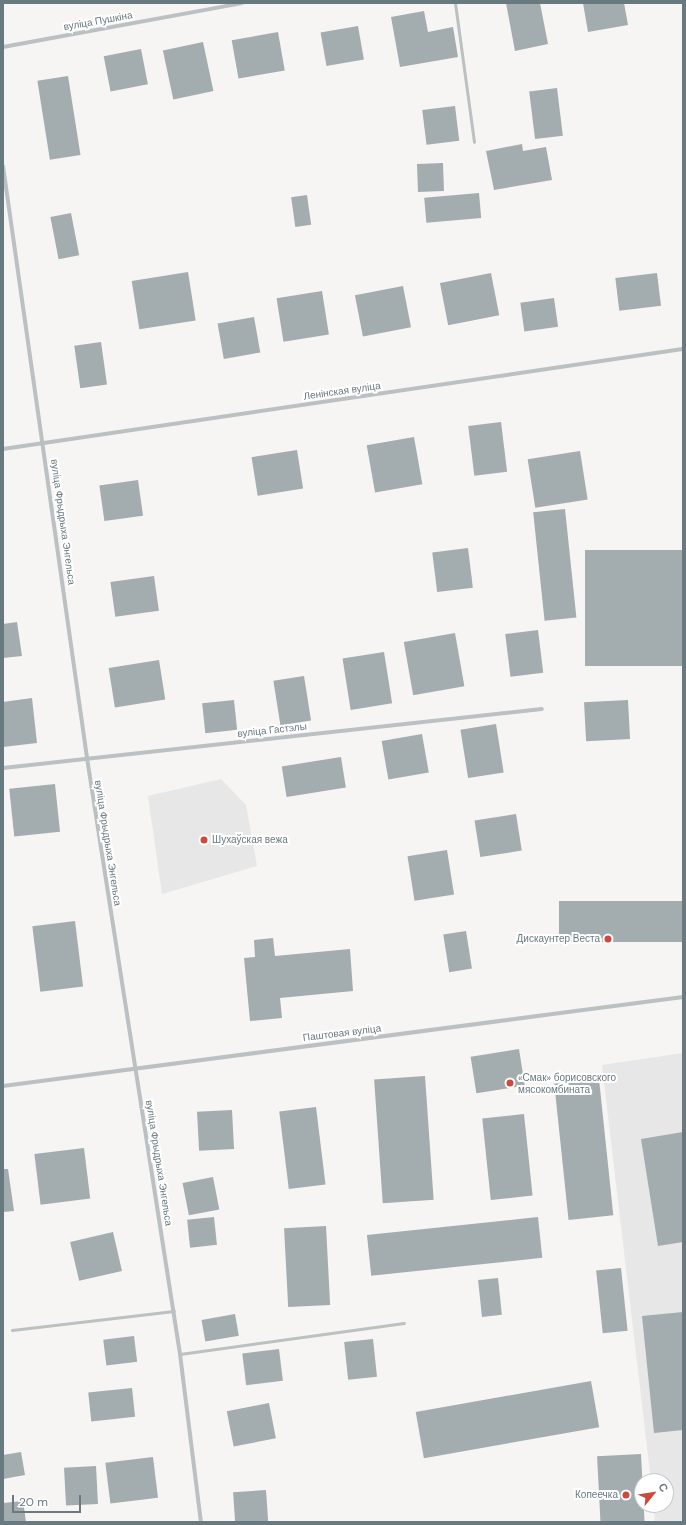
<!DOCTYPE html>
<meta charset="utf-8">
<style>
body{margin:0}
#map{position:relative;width:686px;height:1525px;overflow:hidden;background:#f6f5f3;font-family:"DM Sans",sans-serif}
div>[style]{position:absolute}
.built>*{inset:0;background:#e6e7e6}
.building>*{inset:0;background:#a3acaf;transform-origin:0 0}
.lane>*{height:3px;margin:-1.5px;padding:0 1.5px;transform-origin:1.5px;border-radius:1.5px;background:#bbc0c2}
.street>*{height:4px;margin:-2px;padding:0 2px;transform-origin:2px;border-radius:2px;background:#bbc0c2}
.dots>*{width:11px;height:11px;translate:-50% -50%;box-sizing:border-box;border:2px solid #fff;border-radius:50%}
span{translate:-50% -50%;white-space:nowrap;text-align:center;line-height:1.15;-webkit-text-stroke:4px #fff;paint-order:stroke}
.street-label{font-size:10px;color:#687980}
.poi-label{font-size:10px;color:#687980}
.left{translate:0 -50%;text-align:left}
.right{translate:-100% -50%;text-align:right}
.frame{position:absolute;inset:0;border:4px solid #687980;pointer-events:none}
.north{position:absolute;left:634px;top:1473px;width:40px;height:40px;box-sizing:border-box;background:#fff;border:1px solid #c3c9cc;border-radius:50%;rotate:60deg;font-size:11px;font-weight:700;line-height:16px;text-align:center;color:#687980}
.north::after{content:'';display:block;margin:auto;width:14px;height:18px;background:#ce483b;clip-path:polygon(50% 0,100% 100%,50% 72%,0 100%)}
.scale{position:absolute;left:12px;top:1495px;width:69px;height:18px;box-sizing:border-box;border:2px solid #687980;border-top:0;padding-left:5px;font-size:12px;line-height:14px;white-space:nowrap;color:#687980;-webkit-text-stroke:3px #fff;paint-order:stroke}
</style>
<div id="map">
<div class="built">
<div style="clip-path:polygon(221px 779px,246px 805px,257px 866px,162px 894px,148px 796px)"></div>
<div style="clip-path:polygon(683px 1053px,683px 1522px,655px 1522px,653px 1505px,666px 1505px,666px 1481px,651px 1481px,602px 1065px)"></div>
</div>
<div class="building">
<div style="clip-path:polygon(506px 3px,540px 3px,548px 44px,515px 51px)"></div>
<div style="clip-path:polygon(583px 3px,624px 3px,628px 25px,588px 32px)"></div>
<div style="clip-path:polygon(424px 11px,428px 32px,453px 27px,458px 57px,400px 67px,391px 17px)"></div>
<div style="left:358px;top:26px;width:34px;height:38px;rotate:80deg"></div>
<div style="left:278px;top:32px;width:39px;height:47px;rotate:80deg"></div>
<div style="left:203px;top:42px;width:50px;height:41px;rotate:78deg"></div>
<div style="left:141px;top:49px;width:36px;height:38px;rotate:79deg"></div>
<div style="left:68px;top:76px;width:80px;height:31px;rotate:81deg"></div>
<div style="left:557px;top:88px;width:48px;height:28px;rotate:83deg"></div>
<div style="left:455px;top:106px;width:35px;height:33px;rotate:83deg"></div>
<div style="clip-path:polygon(522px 144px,523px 151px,546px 147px,552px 180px,494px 190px,486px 151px)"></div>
<div style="left:443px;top:163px;width:28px;height:26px;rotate:88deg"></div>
<div style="left:479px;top:193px;width:25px;height:55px;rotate:85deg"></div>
<div style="left:307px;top:195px;width:30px;height:16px;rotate:82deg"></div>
<div style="left:71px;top:213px;width:43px;height:21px;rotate:79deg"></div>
<div style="left:188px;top:272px;width:49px;height:57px;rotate:81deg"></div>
<div style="left:491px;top:273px;width:43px;height:52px;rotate:79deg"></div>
<div style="left:657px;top:273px;width:33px;height:42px;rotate:83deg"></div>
<div style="left:403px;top:286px;width:42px;height:49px;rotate:79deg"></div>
<div style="left:322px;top:291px;width:44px;height:46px;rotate:81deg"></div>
<div style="left:554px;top:298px;width:29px;height:34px;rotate:82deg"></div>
<div style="left:254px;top:317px;width:36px;height:37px;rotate:80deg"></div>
<div style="left:101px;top:342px;width:43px;height:27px;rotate:82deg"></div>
<div style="left:501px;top:422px;width:50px;height:33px;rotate:83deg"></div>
<div style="left:414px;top:437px;width:48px;height:48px;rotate:80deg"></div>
<div style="left:297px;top:450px;width:39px;height:46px;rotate:81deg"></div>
<div style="left:580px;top:451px;width:49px;height:53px;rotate:81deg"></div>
<div style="left:138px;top:480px;width:36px;height:39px;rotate:82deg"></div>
<div style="left:565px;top:509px;width:109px;height:32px;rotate:84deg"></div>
<div style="left:468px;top:548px;width:40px;height:36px;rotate:83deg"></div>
<div style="left:683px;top:550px;width:116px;height:98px;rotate:90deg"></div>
<div style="left:154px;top:576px;width:35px;height:44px;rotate:82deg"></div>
<div style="clip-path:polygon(17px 622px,22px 656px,3px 658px,3px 624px)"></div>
<div style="left:538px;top:630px;width:43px;height:33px;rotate:83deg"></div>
<div style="left:455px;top:633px;width:54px;height:52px;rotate:80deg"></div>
<div style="left:384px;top:652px;width:52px;height:42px;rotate:81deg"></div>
<div style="left:159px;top:660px;width:40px;height:51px;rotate:81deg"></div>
<div style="left:304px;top:676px;width:45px;height:31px;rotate:81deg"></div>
<div style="clip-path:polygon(32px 698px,37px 743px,3px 747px,3px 702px)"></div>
<div style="left:234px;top:700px;width:30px;height:32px;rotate:84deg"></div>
<div style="left:628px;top:700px;width:39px;height:44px;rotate:87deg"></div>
<div style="left:496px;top:724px;width:49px;height:36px;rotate:81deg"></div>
<div style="left:422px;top:734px;width:39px;height:41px;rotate:80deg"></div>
<div style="left:341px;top:757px;width:31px;height:60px;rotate:81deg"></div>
<div style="left:55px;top:784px;width:48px;height:46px;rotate:84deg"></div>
<div style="left:516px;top:814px;width:37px;height:42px;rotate:81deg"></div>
<div style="left:447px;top:850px;width:45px;height:40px;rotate:81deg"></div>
<div style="left:683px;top:901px;width:41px;height:124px;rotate:90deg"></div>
<div style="left:75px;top:921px;width:66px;height:43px;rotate:83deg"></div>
<div style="left:466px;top:931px;width:38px;height:23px;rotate:81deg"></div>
<div style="clip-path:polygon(273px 938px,275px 956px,350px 949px,353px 991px,280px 998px,282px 1018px,250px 1021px,244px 958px,255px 957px,254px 940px)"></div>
<div style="left:519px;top:1049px;width:37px;height:49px;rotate:81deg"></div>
<div style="left:425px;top:1076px;width:124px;height:51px;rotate:86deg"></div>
<div style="left:599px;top:1079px;width:137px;height:45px;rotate:84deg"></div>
<div style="left:316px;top:1107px;width:78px;height:37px;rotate:83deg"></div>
<div style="left:232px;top:1110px;width:39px;height:35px;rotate:87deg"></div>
<div style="left:524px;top:1114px;width:82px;height:42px;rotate:84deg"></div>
<div style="clip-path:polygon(683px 1132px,683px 1242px,658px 1246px,641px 1139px)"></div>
<div style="left:84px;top:1148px;width:51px;height:50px;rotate:83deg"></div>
<div style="clip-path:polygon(3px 1169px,8px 1169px,14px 1211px,3px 1212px)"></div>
<div style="left:213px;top:1177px;width:33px;height:31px;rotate:79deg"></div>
<div style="left:214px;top:1217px;width:28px;height:27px;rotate:84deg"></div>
<div style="left:538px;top:1217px;width:41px;height:172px;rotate:84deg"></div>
<div style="left:326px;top:1226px;width:79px;height:42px;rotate:87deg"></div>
<div style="left:113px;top:1232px;width:40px;height:44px;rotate:77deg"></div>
<div style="left:621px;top:1268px;width:63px;height:25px;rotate:84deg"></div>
<div style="left:498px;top:1278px;width:37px;height:20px;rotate:84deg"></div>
<div style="clip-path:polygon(683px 1312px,683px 1430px,654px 1433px,642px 1316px)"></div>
<div style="left:235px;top:1314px;width:22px;height:34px;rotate:80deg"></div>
<div style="left:134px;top:1336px;width:26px;height:31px;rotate:83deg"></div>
<div style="left:373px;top:1339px;width:38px;height:29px;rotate:84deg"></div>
<div style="left:279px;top:1349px;width:32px;height:37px;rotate:83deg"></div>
<div style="left:591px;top:1381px;width:47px;height:178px;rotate:80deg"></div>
<div style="left:132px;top:1388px;width:29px;height:44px;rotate:84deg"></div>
<div style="left:269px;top:1403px;width:36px;height:43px;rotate:79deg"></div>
<div style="clip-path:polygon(21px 1452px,25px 1475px,3px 1479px,3px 1455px)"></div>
<div style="left:641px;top:1454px;width:68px;height:44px;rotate:87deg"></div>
<div style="left:153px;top:1457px;width:41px;height:48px;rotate:83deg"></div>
<div style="left:96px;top:1466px;width:38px;height:32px;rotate:87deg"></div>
<div style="left:266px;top:1490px;width:32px;height:33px;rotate:86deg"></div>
<div style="clip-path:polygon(23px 1501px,26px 1522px,3px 1522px,3px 1503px)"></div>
</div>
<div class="lane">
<div style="left:455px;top:3px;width:140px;rotate:82.2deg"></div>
<div style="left:12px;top:1330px;width:163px;rotate:-6.7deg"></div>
<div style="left:180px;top:1354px;width:226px;rotate:-7.9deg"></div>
</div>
<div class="street">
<div style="left:3px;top:47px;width:243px;rotate:-10.4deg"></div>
<div style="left:3px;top:166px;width:598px;rotate:81.92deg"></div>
<div style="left:87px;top:758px;width:603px;rotate:81.13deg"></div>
<div style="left:180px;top:1354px;width:169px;rotate:82.9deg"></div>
<div style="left:3px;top:449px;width:687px;rotate:-8.37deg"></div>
<div style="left:3px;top:768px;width:542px;rotate:-6.25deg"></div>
<div style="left:3px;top:1086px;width:686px;rotate:-7.46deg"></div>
</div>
<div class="dots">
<div style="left:204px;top:840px;background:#ce483b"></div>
<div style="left:608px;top:939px;background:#ce483b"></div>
<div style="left:510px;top:1083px;background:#ce483b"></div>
<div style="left:626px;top:1495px;background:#ce483b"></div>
</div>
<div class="street-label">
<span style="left:98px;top:21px;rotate:-10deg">вуліца Пушкіна</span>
<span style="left:342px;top:391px;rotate:-8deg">Ленінская вуліца</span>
<span style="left:63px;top:522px;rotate:82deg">вуліца Фрыдрыха Энгельса</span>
<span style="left:272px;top:730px;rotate:-6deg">вуліца Гастэлы</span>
<span style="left:108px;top:843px;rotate:81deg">вуліца Фрыдрыха Энгельса</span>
<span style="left:342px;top:1033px;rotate:-7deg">Паштовая вуліца</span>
<span style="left:159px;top:1163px;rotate:81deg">вуліца Фрыдрыха Энгельса</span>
</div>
<div class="poi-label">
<span class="left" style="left:212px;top:840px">Шухаўская вежа</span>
<span class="right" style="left:600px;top:939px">Дискаунтер Веста</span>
<span class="left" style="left:518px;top:1083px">«Смак» борисовского<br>мясокомбината</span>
<span class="right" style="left:618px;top:1495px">Копеечка</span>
</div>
<div class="frame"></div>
<div class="north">С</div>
<div class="scale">20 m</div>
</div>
